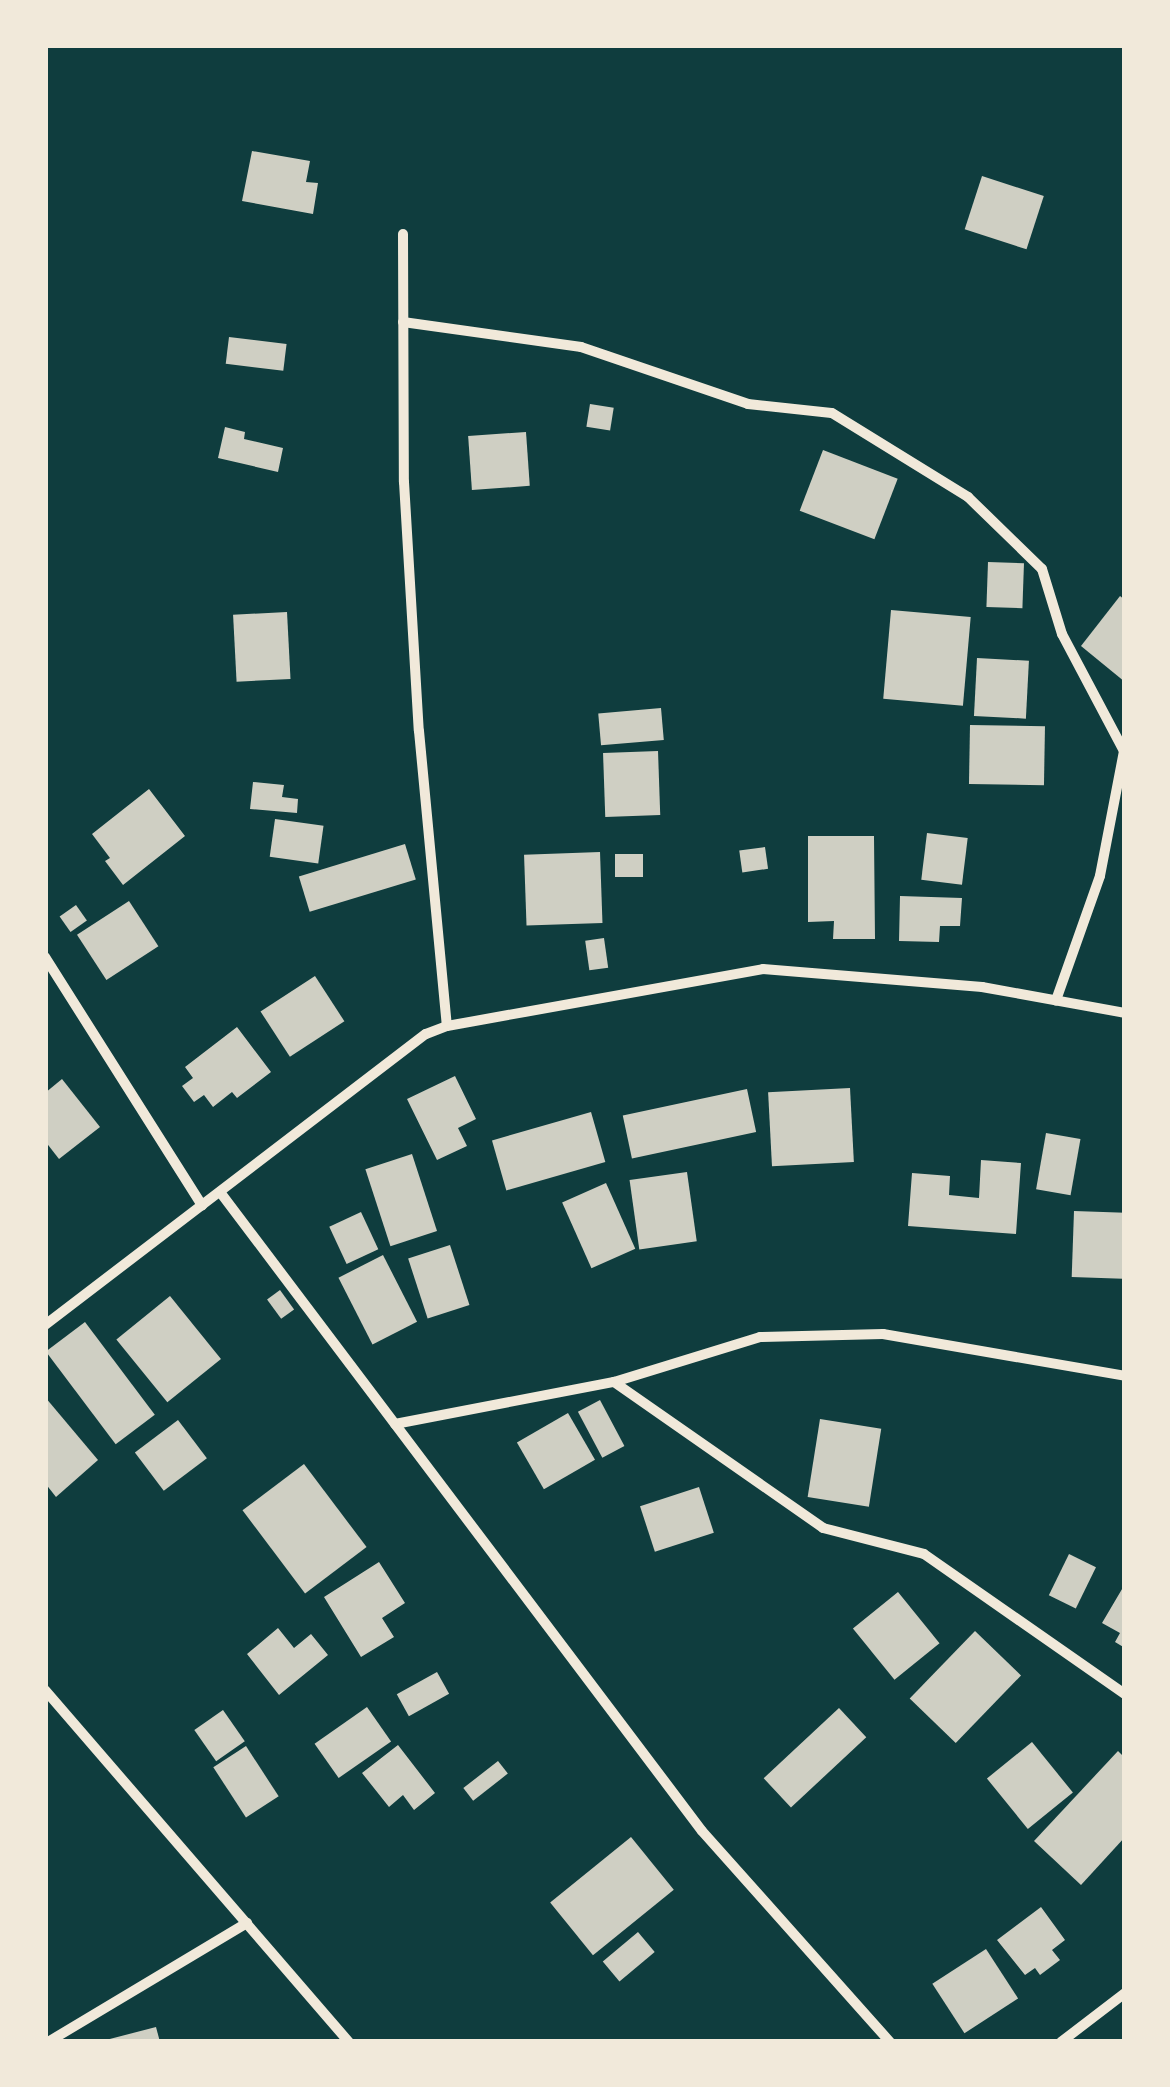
<!DOCTYPE html>
<style>
body{margin:0}
#map{position:relative;width:1170px;height:2087px;overflow:hidden;background:#0f3d3e;font-family:"Public Sans",sans-serif}
div>[style]{position:absolute}
.building>*{inset:0;background:#cfcfc3;transform-origin:0 0}
.minor>*{height:10px;margin:-5px;padding:0 5px;transform-origin:5px;border-radius:5px;background:#f1e9da}
span{translate:-50% -50%;white-space:nowrap;text-align:center;line-height:1.15;-webkit-text-stroke:10px #f1e9da;paint-order:stroke}
.frame{position:absolute;inset:0;border:48px solid #f1e9da;pointer-events:none}
</style>
<div id="map">
<div class="building">
<div style="clip-path:polygon(252px 151px,310px 161px,306px 182px,318px 183px,313px 214px,242px 201px)"></div>
<div style="left:982px;top:176px;width:65px;height:56px;rotate:18deg"></div>
<div style="left:229px;top:337px;width:58px;height:27px;rotate:7deg"></div>
<div style="left:590px;top:404px;width:24px;height:23px;rotate:9deg"></div>
<div style="clip-path:polygon(225px 427px,245px 432px,244px 439px,283px 448px,278px 472px,218px 458px)"></div>
<div style="left:526px;top:432px;width:54px;height:58px;rotate:86deg"></div>
<div style="left:823px;top:450px;width:80px;height:65px;rotate:21deg"></div>
<div style="left:988px;top:562px;width:36px;height:45px;rotate:2deg"></div>
<div style="clip-path:polygon(1120px 596px,1125px 600px,1125px 682px,1081px 646px)"></div>
<div style="left:891px;top:610px;width:80px;height:89px;rotate:5deg"></div>
<div style="left:287px;top:612px;width:67px;height:54px;rotate:87deg"></div>
<div style="left:977px;top:658px;width:52px;height:58px;rotate:3deg"></div>
<div style="left:661px;top:708px;width:32px;height:63px;rotate:85deg"></div>
<div style="left:970px;top:725px;width:75px;height:59px;rotate:1deg"></div>
<div style="left:658px;top:751px;width:64px;height:55px;rotate:88deg"></div>
<div style="clip-path:polygon(253px 782px,284px 785px,282px 797px,298px 799px,297px 813px,250px 809px)"></div>
<div style="clip-path:polygon(149px 789px,185px 836px,123px 885px,105px 861px,110px 858px,92px 834px)"></div>
<div style="left:275px;top:819px;width:49px;height:38px;rotate:8deg"></div>
<div style="left:927px;top:833px;width:41px;height:47px;rotate:7deg"></div>
<div style="clip-path:polygon(808px 836px,874px 836px,875px 939px,833px 939px,834px 921px,808px 922px)"></div>
<div style="left:405px;top:844px;width:37px;height:111px;rotate:73deg"></div>
<div style="left:765px;top:847px;width:22px;height:26px;rotate:82deg"></div>
<div style="left:600px;top:852px;width:71px;height:76px;rotate:88deg"></div>
<div style="left:615px;top:854px;width:28px;height:23px"></div>
<div style="clip-path:polygon(900px 896px,962px 898px,960px 926px,940px 926px,939px 942px,899px 941px)"></div>
<div style="left:129px;top:901px;width:54px;height:62px;rotate:57deg"></div>
<div style="left:76px;top:905px;width:19px;height:20px;rotate:55deg"></div>
<div style="left:604px;top:938px;width:30px;height:19px;rotate:82deg"></div>
<div style="left:315px;top:976px;width:54px;height:65px;rotate:57deg"></div>
<div style="clip-path:polygon(237px 1027px,271px 1072px,237px 1098px,232px 1092px,213px 1107px,204px 1095px,194px 1102px,182px 1086px,193px 1078px,185px 1067px)"></div>
<div style="clip-path:polygon(455px 1076px,476px 1119px,458px 1128px,467px 1146px,437px 1160px,407px 1099px)"></div>
<div style="clip-path:polygon(62px 1079px,100px 1127px,59px 1159px,45px 1141px,45px 1093px)"></div>
<div style="left:850px;top:1088px;width:74px;height:82px;rotate:87deg"></div>
<div style="left:747px;top:1089px;width:44px;height:127px;rotate:78deg"></div>
<div style="left:591px;top:1112px;width:52px;height:103px;rotate:74deg"></div>
<div style="left:1046px;top:1133px;width:35px;height:57px;rotate:10deg"></div>
<div style="left:412px;top:1154px;width:81px;height:49px;rotate:72deg"></div>
<div style="clip-path:polygon(981px 1160px,1021px 1163px,1016px 1234px,908px 1226px,912px 1173px,950px 1176px,949px 1195px,979px 1198px)"></div>
<div style="left:687px;top:1172px;width:70px;height:58px;rotate:82deg"></div>
<div style="left:606px;top:1183px;width:72px;height:48px;rotate:66deg"></div>
<div style="left:1074px;top:1211px;width:51px;height:66px;rotate:2deg"></div>
<div style="left:361px;top:1212px;width:41px;height:35px;rotate:65deg"></div>
<div style="left:450px;top:1245px;width:63px;height:44px;rotate:72deg"></div>
<div style="left:383px;top:1255px;width:75px;height:50px;rotate:63deg"></div>
<div style="left:280px;top:1290px;width:24px;height:16px;rotate:54deg"></div>
<div style="left:170px;top:1296px;width:81px;height:69px;rotate:51deg"></div>
<div style="left:85px;top:1322px;width:116px;height:49px;rotate:53deg"></div>
<div style="clip-path:polygon(45px 1397px,98px 1460px,56px 1497px,45px 1483px)"></div>
<div style="left:600px;top:1400px;width:52px;height:25px;rotate:62deg"></div>
<div style="left:568px;top:1413px;width:54px;height:59px;rotate:60deg"></div>
<div style="left:820px;top:1419px;width:62px;height:79px;rotate:9deg"></div>
<div style="left:178px;top:1420px;width:48px;height:54px;rotate:53deg"></div>
<div style="left:304px;top:1464px;width:104px;height:77px;rotate:53deg"></div>
<div style="left:699px;top:1487px;width:48px;height:62px;rotate:72deg"></div>
<div style="left:1069px;top:1554px;width:30px;height:46px;rotate:26deg"></div>
<div style="clip-path:polygon(379px 1562px,405px 1603px,382px 1618px,394px 1637px,361px 1657px,324px 1597px)"></div>
<div style="clip-path:polygon(1125px 1584px,1125px 1648px,1115px 1642px,1120px 1633px,1102px 1623px)"></div>
<div style="left:898px;top:1592px;width:66px;height:58px;rotate:51deg"></div>
<div style="clip-path:polygon(278px 1628px,294px 1648px,311px 1634px,328px 1655px,279px 1695px,247px 1654px)"></div>
<div style="left:975px;top:1631px;width:64px;height:94px;rotate:44deg"></div>
<div style="left:437px;top:1672px;width:25px;height:46px;rotate:61deg"></div>
<div style="left:367px;top:1707px;width:42px;height:64px;rotate:55deg"></div>
<div style="left:839px;top:1708px;width:40px;height:103px;rotate:47deg"></div>
<div style="left:223px;top:1710px;width:38px;height:35px;rotate:55deg"></div>
<div style="left:1032px;top:1742px;width:65px;height:58px;rotate:51deg"></div>
<div style="clip-path:polygon(398px 1745px,435px 1793px,414px 1810px,403px 1795px,389px 1807px,362px 1773px)"></div>
<div style="left:246px;top:1746px;width:60px;height:39px;rotate:57deg"></div>
<div style="clip-path:polygon(1118px 1751px,1125px 1758px,1125px 1837px,1081px 1885px,1034px 1841px)"></div>
<div style="left:498px;top:1761px;width:16px;height:44px;rotate:52deg"></div>
<div style="left:631px;top:1837px;width:68px;height:104px;rotate:51deg"></div>
<div style="clip-path:polygon(1041px 1907px,1065px 1940px,1052px 1950px,1060px 1960px,1040px 1975px,1035px 1968px,1025px 1975px,997px 1940px)"></div>
<div style="left:638px;top:1932px;width:26px;height:46px;rotate:50deg"></div>
<div style="left:986px;top:1949px;width:59px;height:64px;rotate:57deg"></div>
<div style="clip-path:polygon(156px 2027px,160px 2042px,103px 2042px,102px 2041px)"></div>
</div>
<div class="minor">
<div style="left:403px;top:234px;width:248px;rotate:89.8deg"></div>
<div style="left:404px;top:482px;width:249px;rotate:86.6deg"></div>
<div style="left:419px;top:731px;width:296px;rotate:84.6deg"></div>
<div style="left:403px;top:322px;width:180px;rotate:8deg"></div>
<div style="left:581px;top:347px;width:176px;rotate:18.8deg"></div>
<div style="left:748px;top:404px;width:84px;rotate:6.1deg"></div>
<div style="left:832px;top:413px;width:160px;rotate:31.7deg"></div>
<div style="left:968px;top:497px;width:103px;rotate:44.2deg"></div>
<div style="left:1042px;top:569px;width:68px;rotate:72.9deg"></div>
<div style="left:1062px;top:634px;width:132px;rotate:62.1deg"></div>
<div style="left:1124px;top:751px;width:127px;rotate:100.9deg"></div>
<div style="left:1100px;top:876px;width:132px;rotate:109.5deg"></div>
<div style="left:45px;top:957px;width:294px;rotate:57.7deg"></div>
<div style="left:220px;top:1192px;width:800px;rotate:52.97deg"></div>
<div style="left:702px;top:1831px;width:283px;rotate:48.3deg"></div>
<div style="left:45px;top:1325px;width:479px;rotate:-37.4deg"></div>
<div style="left:426px;top:1034px;width:22px;rotate:-21deg"></div>
<div style="left:447px;top:1026px;width:321px;rotate:-10.2deg"></div>
<div style="left:763px;top:969px;width:220px;rotate:4.7deg"></div>
<div style="left:982px;top:987px;width:145px;rotate:10.3deg"></div>
<div style="left:614px;top:1382px;width:255px;rotate:34.9deg"></div>
<div style="left:823px;top:1528px;width:104px;rotate:14.4deg"></div>
<div style="left:924px;top:1554px;width:245px;rotate:34.9deg"></div>
<div style="left:395px;top:1424px;width:223px;rotate:-10.9deg"></div>
<div style="left:614px;top:1382px;width:153px;rotate:-17.1deg"></div>
<div style="left:760px;top:1337px;width:123px;rotate:-1.4deg"></div>
<div style="left:883px;top:1334px;width:246px;rotate:9.8deg"></div>
<div style="left:45px;top:1690px;width:465px;rotate:49.2deg"></div>
<div style="left:48px;top:2042px;width:232px;rotate:-30.9deg"></div>
<div style="left:1061px;top:2042px;width:81px;rotate:-37.4deg"></div>
</div>
<div class="frame"></div>
</div>
